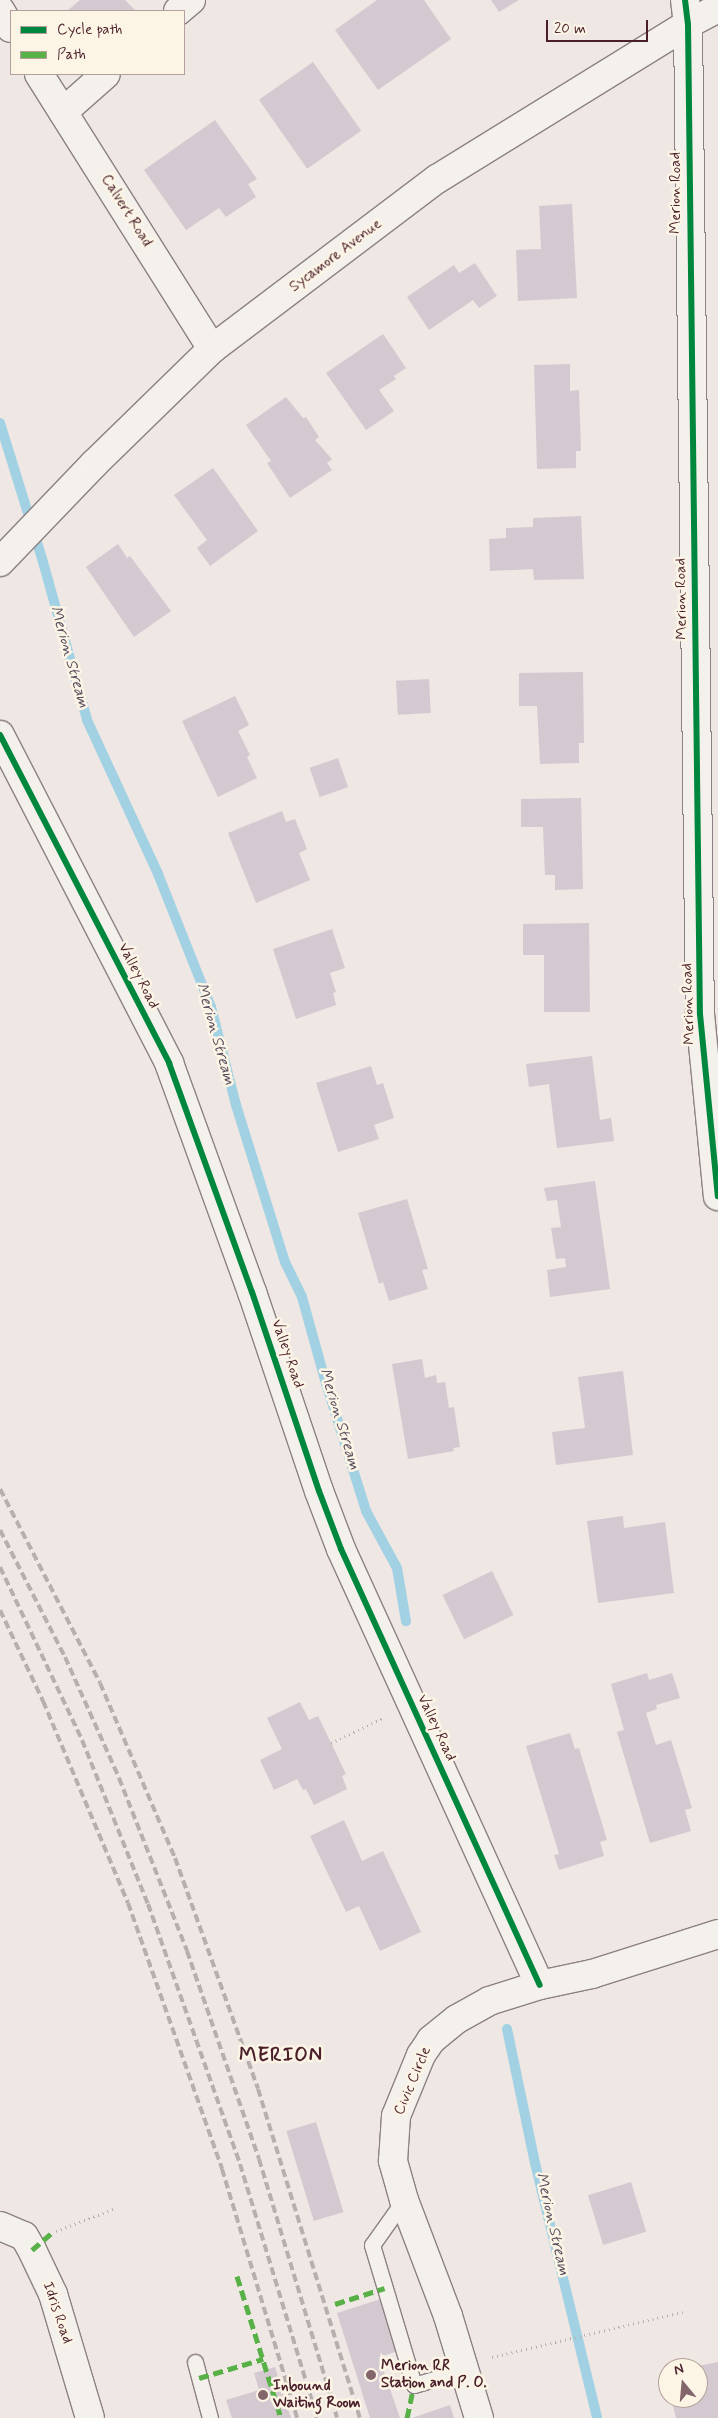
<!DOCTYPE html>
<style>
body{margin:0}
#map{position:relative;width:718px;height:2418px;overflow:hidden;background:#eee7e4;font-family:Mynerve,sans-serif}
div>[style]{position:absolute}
.stream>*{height:10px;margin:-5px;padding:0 5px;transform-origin:5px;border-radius:5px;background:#a2d1e3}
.building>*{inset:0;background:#d4c9d0;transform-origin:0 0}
.path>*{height:3px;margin-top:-1.5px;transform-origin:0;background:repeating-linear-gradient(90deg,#b7afad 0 1px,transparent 0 5px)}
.roads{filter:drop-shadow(1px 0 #8c8182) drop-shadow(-1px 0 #8c8182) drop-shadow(0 1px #8c8182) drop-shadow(0 -1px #8c8182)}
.service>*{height:15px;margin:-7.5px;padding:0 7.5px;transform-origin:7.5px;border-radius:7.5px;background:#f4f0eb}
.minor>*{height:28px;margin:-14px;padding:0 14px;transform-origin:14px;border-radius:14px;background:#f4f0eb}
.tertiary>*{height:28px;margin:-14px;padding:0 14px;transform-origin:14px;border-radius:14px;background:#f4f0eb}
.rail>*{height:4px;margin-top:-2px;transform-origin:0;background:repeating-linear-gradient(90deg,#b7afad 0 8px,transparent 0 12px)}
.quiet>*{height:5px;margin-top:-2.5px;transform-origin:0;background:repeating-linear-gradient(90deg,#57b146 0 10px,transparent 0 15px)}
.cycleway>*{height:6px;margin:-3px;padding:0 3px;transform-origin:3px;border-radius:3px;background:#00873e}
.dots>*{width:14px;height:14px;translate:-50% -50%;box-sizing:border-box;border:2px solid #fcf5e5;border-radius:50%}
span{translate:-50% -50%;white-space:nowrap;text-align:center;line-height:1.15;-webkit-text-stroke:5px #fcf5e5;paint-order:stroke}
.street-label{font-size:15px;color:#4a1f2b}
.poi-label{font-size:15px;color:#4a1f2b;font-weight:700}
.left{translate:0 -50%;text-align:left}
.water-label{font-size:16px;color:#5b5162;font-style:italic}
.district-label{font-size:20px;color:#4a1f2b;font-weight:700;letter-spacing:1px}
.legend{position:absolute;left:10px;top:10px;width:175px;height:65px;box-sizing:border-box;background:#fcf5e5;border:1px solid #b59f9b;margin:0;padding:6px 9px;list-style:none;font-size:15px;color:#4a1f2b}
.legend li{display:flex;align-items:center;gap:10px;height:25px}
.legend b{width:25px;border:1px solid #b59f9b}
.north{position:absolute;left:658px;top:2358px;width:50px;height:50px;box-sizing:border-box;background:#fcf5e5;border:1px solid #b59f9b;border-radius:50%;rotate:343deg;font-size:14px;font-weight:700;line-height:20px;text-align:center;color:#4a1f2b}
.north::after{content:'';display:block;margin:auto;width:18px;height:22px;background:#83656c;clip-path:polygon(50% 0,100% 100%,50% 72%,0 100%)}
.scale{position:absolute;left:546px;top:20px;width:102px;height:22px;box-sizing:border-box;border:2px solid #4a1f2b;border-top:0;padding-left:6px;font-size:15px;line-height:18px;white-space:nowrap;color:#4a1f2b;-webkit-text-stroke:4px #fcf5e5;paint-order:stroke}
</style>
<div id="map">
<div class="stream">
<div style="left:0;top:423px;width:145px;rotate:72.8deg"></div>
<div style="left:43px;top:562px;width:164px;rotate:74.4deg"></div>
<div style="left:87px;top:720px;width:170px;rotate:65.2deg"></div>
<div style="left:158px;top:874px;width:143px;rotate:68.3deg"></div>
<div style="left:211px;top:1007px;width:101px;rotate:75.7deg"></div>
<div style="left:236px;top:1105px;width:164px;rotate:72.7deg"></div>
<div style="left:285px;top:1262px;width:39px;rotate:64deg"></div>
<div style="left:302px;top:1297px;width:86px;rotate:74.5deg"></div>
<div style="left:325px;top:1380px;width:137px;rotate:72.6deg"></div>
<div style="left:366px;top:1511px;width:65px;rotate:61.5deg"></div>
<div style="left:397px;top:1568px;width:54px;rotate:80.4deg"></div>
<div style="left:507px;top:2029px;width:137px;rotate:78.2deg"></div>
<div style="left:535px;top:2163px;width:262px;rotate:76.3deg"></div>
</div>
<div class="building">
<div style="clip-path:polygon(80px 0,125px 0,136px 11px,67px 11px)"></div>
<div style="clip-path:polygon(377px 0,424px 0,451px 39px,378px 90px,335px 30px)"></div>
<div style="clip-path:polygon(491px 0,519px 0,499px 12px)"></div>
<div style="left:313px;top:62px;width:84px;height:66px;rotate:55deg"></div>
<div style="clip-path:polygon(215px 120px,257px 179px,248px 184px,256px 197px,226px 217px,219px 208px,186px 230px,144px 170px)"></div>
<div style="clip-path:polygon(572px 204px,577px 298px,518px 301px,516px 250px,541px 249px,539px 206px)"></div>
<div style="clip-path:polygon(475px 263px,497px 296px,479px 308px,473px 300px,429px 330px,407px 297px,454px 265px,459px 273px)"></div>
<div style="clip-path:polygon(383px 334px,406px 368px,394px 376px,396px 379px,379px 390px,394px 411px,366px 430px,326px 373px)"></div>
<div style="clip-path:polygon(570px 364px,570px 391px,579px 390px,581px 451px,576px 451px,576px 468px,537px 469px,534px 365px)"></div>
<div style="clip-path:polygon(286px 397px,303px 418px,306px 417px,319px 437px,315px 440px,332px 459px,327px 463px,332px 470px,290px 498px,267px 463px,271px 461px,246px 425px)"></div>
<div style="clip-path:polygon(213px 468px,258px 531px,210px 566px,197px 548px,207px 540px,174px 495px)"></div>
<div style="clip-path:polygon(581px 516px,584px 579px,534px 580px,533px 569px,490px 571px,489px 539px,506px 538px,506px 528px,533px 527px,533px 518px)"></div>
<div style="clip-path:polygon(118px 544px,127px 558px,130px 556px,171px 611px,134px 637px,86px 567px)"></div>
<div style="clip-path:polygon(583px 672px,584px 743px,579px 743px,579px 763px,540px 764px,537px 706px,519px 706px,519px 673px)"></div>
<div style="left:429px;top:679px;width:34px;height:33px;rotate:87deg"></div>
<div style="clip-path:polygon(235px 696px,249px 725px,238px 731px,250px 755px,247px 757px,257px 778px,218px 797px,182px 721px)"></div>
<div style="left:338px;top:758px;width:31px;height:30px;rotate:71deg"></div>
<div style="clip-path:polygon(581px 798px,583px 889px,555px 890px,555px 875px,545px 875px,543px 827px,521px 827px,521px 799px)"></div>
<div style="clip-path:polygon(282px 811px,286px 822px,295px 819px,307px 849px,299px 853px,310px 880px,256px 903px,228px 833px)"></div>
<div style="clip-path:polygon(589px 923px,590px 1012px,544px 1012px,544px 955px,523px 955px,523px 924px)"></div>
<div style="clip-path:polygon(332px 929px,345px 968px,330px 973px,336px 992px,333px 993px,336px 1005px,296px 1019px,273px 949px)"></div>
<div style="clip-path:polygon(592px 1056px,600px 1120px,611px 1118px,614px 1141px,557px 1148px,549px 1084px,529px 1087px,526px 1064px)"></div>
<div style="clip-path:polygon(371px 1066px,377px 1085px,383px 1083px,394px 1118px,374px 1125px,379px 1139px,338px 1152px,316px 1083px)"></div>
<div style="clip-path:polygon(595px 1181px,610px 1289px,550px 1297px,547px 1270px,566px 1267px,565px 1258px,556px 1259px,551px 1228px,561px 1227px,557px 1200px,547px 1201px,544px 1188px)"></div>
<div style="clip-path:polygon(407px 1199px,428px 1269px,422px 1270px,428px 1289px,389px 1301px,383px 1282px,379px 1284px,358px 1213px)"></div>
<div style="clip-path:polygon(422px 1359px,425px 1378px,436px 1375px,437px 1383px,445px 1382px,449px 1408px,454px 1407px,460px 1447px,453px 1448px,454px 1451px,408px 1459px,392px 1364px)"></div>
<div style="clip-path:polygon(623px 1371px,633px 1455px,556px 1465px,552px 1432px,585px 1428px,578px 1377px)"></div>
<div style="clip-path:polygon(623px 1516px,624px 1528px,665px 1522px,674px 1593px,598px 1603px,587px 1521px)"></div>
<div style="left:492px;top:1571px;width:49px;height:55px;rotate:64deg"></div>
<div style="clip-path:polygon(647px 1673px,649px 1680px,672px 1673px,680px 1698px,656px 1705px,657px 1709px,646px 1713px,656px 1745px,671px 1740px,692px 1808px,685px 1810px,691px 1831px,650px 1843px,617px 1732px,624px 1730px,611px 1684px)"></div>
<div style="clip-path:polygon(300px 1702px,309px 1720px,318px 1716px,346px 1774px,342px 1776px,347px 1789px,314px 1805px,306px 1789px,303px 1790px,297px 1779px,274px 1790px,260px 1760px,282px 1749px,267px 1718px)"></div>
<div style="clip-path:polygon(570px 1733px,575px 1749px,579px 1748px,607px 1840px,600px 1842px,604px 1856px,559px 1870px,554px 1855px,559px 1854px,526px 1746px)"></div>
<div style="clip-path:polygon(344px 1820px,362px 1861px,383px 1851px,421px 1932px,380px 1951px,359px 1906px,346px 1912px,310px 1836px)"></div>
<div style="left:316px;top:2122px;width:94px;height:31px;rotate:73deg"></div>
<div style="left:631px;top:2182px;width:52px;height:45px;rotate:73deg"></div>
<div style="clip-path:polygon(381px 2299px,398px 2351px,379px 2357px,400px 2418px,370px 2418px,337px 2313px)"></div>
<div style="clip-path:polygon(718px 2362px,718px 2418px,676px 2418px,671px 2398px,698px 2398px,698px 2368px,693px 2367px)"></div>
<div style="clip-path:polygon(275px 2367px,291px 2418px,232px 2418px,226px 2400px,259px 2390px,254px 2373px)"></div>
<div style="clip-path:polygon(450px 2405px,454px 2418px,412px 2418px)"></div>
</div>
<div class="path">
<div style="left:331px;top:1743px;width:60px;rotate:-25.7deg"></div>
<div style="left:56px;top:2231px;width:64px;rotate:-21deg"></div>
<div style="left:492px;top:2357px;width:196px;rotate:-13.3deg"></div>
</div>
<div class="roads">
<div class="service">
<div style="left:404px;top:2200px;width:55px;rotate:125.4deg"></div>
<div style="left:372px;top:2245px;width:146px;rotate:73.3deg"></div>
<div style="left:414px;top:2385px;width:53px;rotate:-16.4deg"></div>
<div style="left:195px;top:2362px;width:58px;rotate:75deg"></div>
</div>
<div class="minor">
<div style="left:0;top:10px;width:21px;rotate:59deg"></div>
<div style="left:178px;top:11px;width:17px;rotate:-40deg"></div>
<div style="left:39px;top:74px;width:325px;rotate:57.8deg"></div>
<div style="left:63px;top:112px;width:57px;rotate:-41.5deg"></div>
<div style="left:0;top:562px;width:136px;rotate:-46.2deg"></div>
<div style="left:94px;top:464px;width:165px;rotate:-44.3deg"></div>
<div style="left:212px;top:349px;width:282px;rotate:-37.1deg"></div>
<div style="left:437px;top:179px;width:295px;rotate:-31.7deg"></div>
<div style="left:688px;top:24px;width:34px;rotate:-28deg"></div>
<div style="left:0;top:735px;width:369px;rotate:62.7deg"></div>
<div style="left:169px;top:1063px;width:244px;rotate:70.1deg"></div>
<div style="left:252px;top:1292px;width:210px;rotate:71.4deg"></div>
<div style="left:319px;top:1491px;width:62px;rotate:69.2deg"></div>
<div style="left:341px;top:1549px;width:479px;rotate:65.5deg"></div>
<div style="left:0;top:2226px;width:26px;rotate:23deg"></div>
<div style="left:24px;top:2236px;width:16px;rotate:60deg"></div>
<div style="left:32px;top:2250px;width:49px;rotate:64.5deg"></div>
<div style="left:53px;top:2294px;width:129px;rotate:73.4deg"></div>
<div style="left:479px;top:2418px;width:107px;rotate:-106.9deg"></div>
<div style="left:448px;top:2316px;width:124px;rotate:-110.8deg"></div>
<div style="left:404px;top:2200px;width:41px;rotate:-105.8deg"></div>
<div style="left:393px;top:2161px;width:45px;rotate:-86.2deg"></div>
<div style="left:396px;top:2116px;width:66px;rotate:-67.7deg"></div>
<div style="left:421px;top:2055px;width:18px;rotate:-56deg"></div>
<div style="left:431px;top:2040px;width:33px;rotate:-39deg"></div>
<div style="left:457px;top:2019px;width:37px;rotate:-29deg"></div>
<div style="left:489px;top:2001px;width:53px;rotate:-17.4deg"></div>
<div style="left:540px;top:1985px;width:53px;rotate:-11.9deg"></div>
<div style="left:592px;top:1974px;width:132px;rotate:-17.6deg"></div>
</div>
<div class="tertiary">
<div style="left:685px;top:0;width:24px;rotate:83deg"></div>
<div style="left:688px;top:24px;width:990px;rotate:89.31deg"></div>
<div style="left:700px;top:1014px;width:183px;rotate:84.4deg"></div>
</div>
</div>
<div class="rail">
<div style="left:0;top:1489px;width:218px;rotate:62.7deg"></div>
<div style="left:100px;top:1683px;width:190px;rotate:66.8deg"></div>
<div style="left:175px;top:1858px;width:245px;rotate:70.2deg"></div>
<div style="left:258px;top:2089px;width:344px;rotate:72.8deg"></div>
<div style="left:0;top:1530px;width:143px;rotate:62.9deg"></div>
<div style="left:65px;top:1657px;width:133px;rotate:65.9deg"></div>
<div style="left:119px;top:1778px;width:186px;rotate:68.5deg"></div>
<div style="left:187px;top:1951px;width:220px;rotate:70.9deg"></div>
<div style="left:259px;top:2159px;width:270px;rotate:73.2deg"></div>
<div style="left:0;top:1567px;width:191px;rotate:64.6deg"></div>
<div style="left:82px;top:1740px;width:177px;rotate:68.1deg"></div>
<div style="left:148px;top:1904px;width:276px;rotate:70.5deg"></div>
<div style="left:240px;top:2164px;width:265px;rotate:73.1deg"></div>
<div style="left:0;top:1610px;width:101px;rotate:64.7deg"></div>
<div style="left:43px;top:1701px;width:219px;rotate:67.2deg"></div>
<div style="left:128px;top:1903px;width:282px;rotate:70.5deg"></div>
<div style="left:222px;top:2169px;width:260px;rotate:73.2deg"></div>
</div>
<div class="quiet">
<div style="left:32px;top:2250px;width:28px;rotate:-41deg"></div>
<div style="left:237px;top:2276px;width:149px;rotate:72.8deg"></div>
<div style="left:335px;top:2304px;width:52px;rotate:-17.7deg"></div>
<div style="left:199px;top:2378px;width:67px;rotate:-16.5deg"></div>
<div style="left:407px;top:2418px;width:34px;rotate:-78deg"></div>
</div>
<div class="cycleway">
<div style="left:685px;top:0;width:24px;rotate:83deg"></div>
<div style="left:688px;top:24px;width:990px;rotate:89.31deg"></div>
<div style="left:700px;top:1014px;width:183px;rotate:84.4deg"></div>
<div style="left:0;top:735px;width:369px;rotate:62.7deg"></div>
<div style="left:169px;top:1063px;width:244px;rotate:70.1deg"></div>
<div style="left:252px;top:1292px;width:210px;rotate:71.4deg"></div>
<div style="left:319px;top:1491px;width:62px;rotate:69.2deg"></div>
<div style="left:341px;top:1549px;width:479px;rotate:65.5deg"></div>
</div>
<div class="dots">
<div style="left:371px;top:2375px;background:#83656c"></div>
<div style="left:263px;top:2395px;background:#83656c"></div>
</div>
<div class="street-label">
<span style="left:677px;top:193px;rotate:-90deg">Merion Road</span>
<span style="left:126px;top:211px;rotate:58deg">Calvert Road</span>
<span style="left:336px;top:256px;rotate:-37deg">Sycamore Avenue</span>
<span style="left:682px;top:599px;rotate:-91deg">Merion Road</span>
<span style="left:138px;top:976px;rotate:63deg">Valley Road</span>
<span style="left:689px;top:1004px;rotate:-92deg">Merion Road</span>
<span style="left:287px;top:1354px;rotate:71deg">Valley Road</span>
<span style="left:436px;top:1728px;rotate:65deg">Valley Road</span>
<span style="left:413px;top:2081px;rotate:-67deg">Civic Circle</span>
<span style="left:57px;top:2313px;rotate:71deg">Idris Road</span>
</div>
<div class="poi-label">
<span class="left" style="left:381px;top:2375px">Merion RR<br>Station and P. O.</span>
<span class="left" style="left:273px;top:2395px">Inbound<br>Waiting Room</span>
</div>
<div class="water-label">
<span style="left:69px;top:657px;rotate:74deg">Merion Stream</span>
<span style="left:215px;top:1034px;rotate:74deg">Merion Stream</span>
<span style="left:339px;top:1419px;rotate:73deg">Merion Stream</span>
<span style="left:552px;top:2224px;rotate:77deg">Merion Stream</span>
</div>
<div class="district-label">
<span style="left:281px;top:2055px">MERION</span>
</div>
<ul class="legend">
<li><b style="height:6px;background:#00873e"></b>Cycle path</li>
<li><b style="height:6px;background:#57b146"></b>Path</li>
</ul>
<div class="north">N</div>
<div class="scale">20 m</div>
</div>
